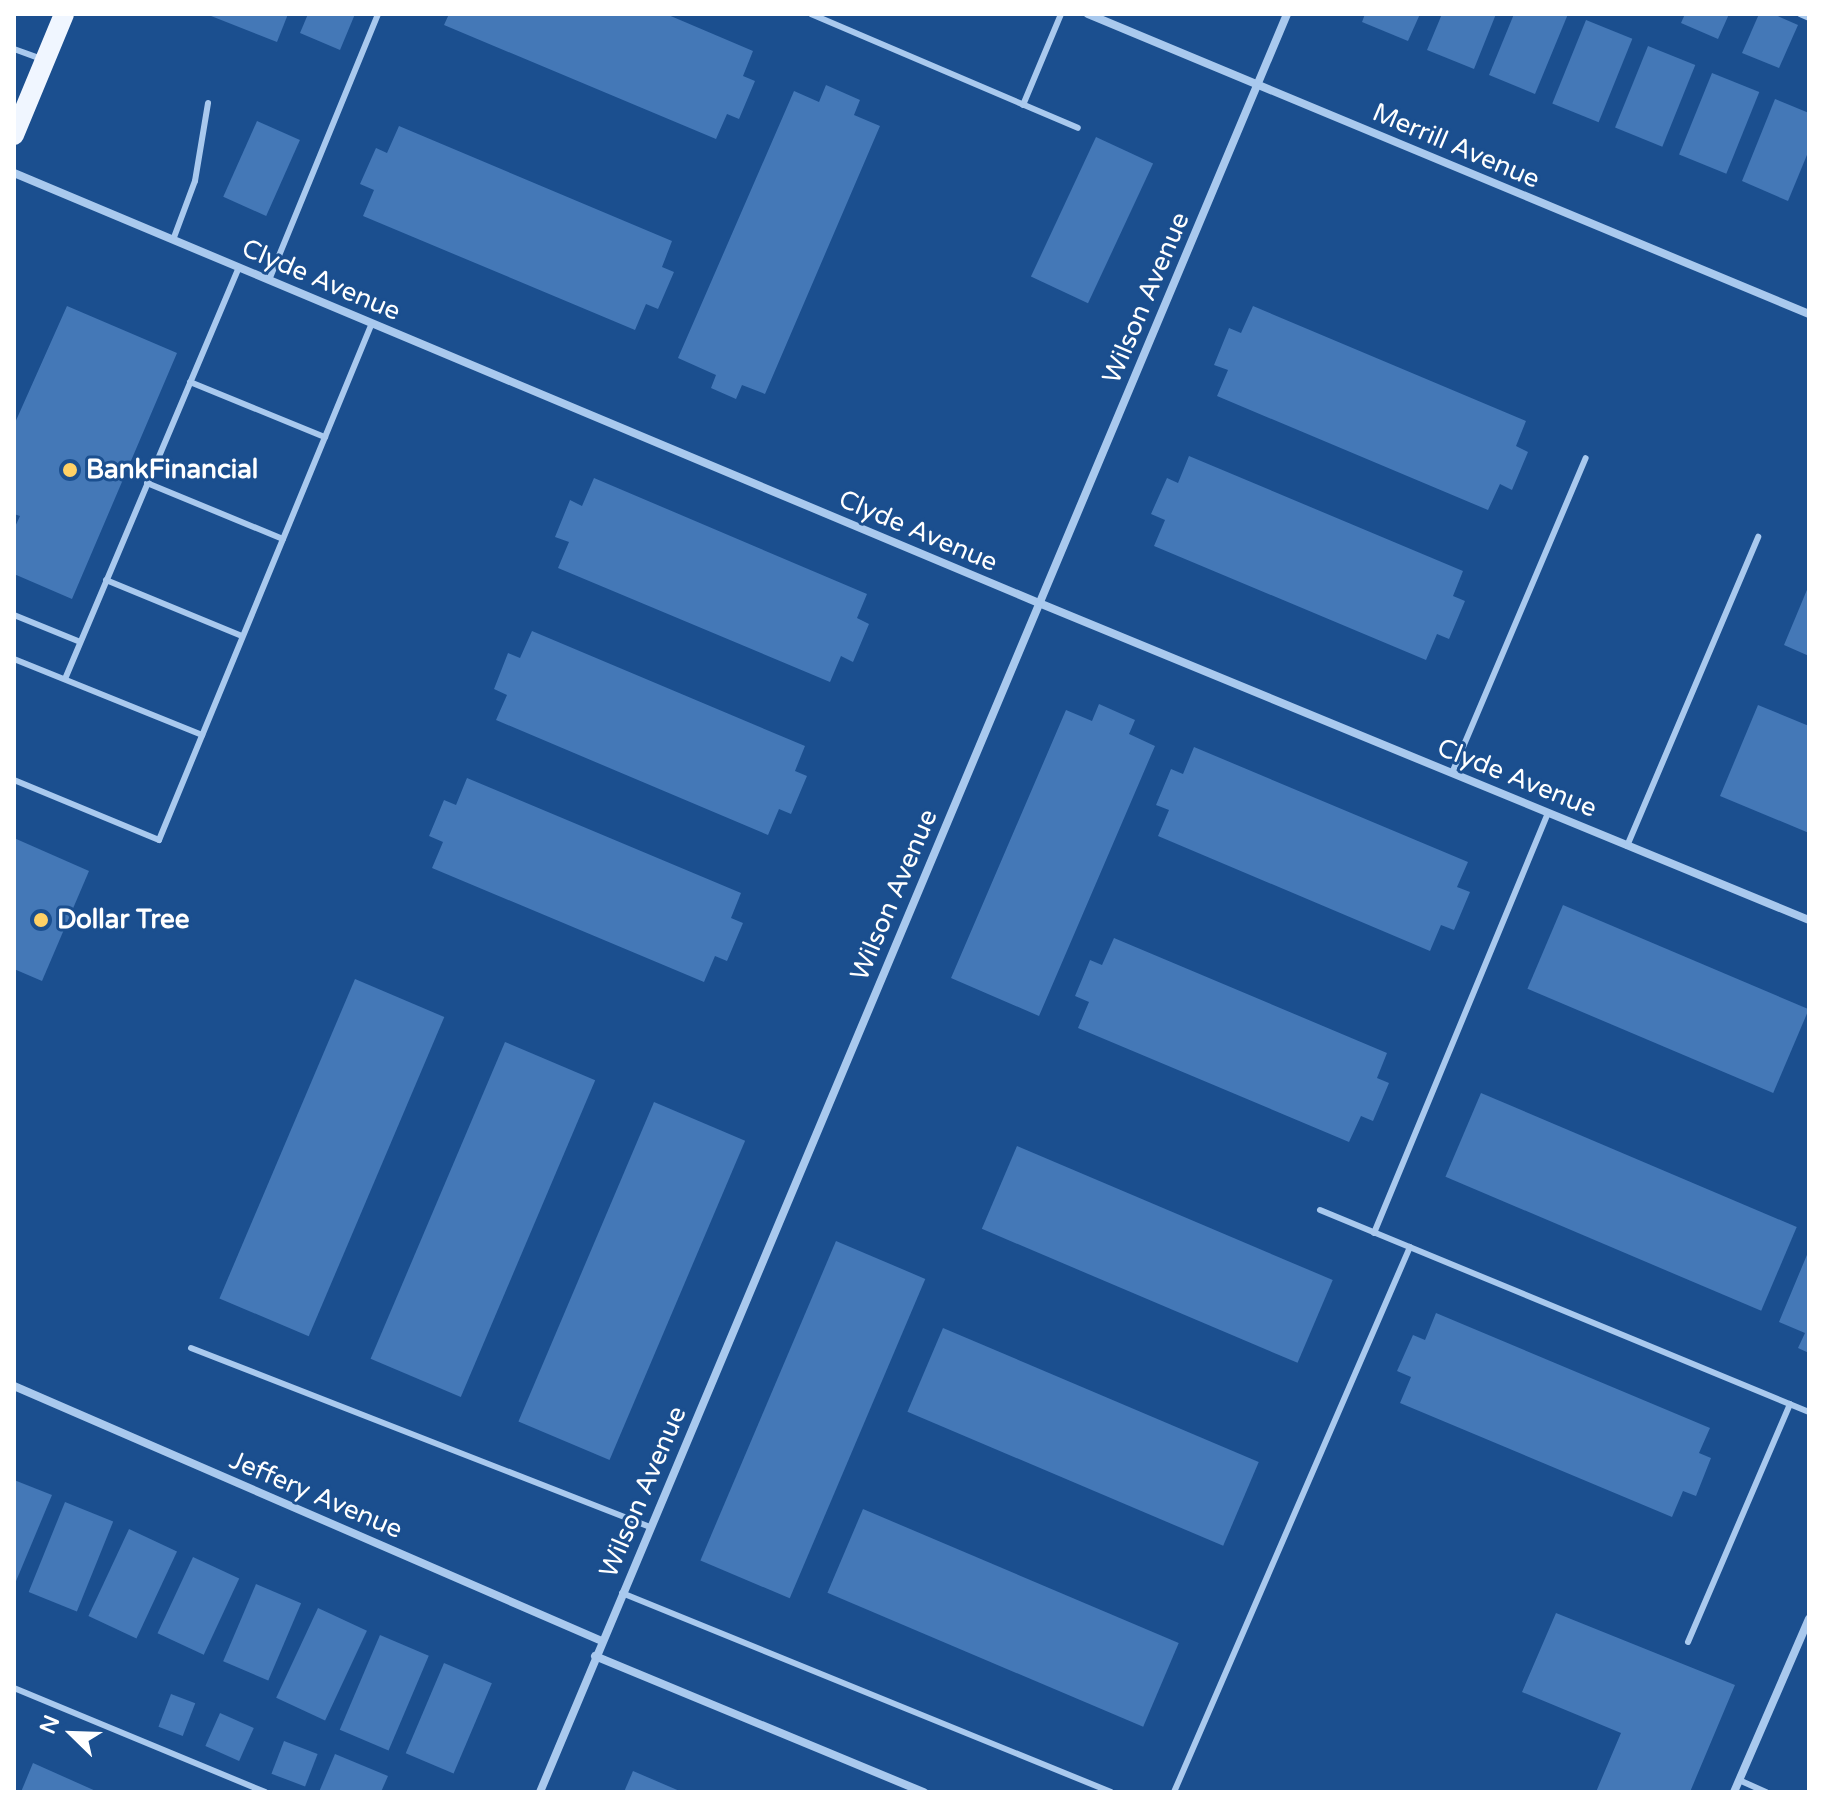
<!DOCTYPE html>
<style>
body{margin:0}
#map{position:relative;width:1823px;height:1806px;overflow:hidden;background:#1b4f8f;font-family:"Varela Round",sans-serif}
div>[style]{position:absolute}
.building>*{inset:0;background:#4478b7;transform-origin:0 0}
.service>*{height:6px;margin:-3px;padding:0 3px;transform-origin:3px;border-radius:3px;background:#a9c9ee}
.minor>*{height:8px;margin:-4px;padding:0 4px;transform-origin:4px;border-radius:4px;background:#a9c9ee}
.primary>*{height:20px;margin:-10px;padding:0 10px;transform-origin:10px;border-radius:10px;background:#f0f6ff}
.dots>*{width:22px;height:22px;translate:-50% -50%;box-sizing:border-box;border:4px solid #1b4f8f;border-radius:50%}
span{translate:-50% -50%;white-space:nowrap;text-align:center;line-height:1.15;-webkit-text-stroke:6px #1b4f8f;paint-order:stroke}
.street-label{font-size:26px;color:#fff}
.poi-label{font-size:26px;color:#fff;font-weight:700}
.left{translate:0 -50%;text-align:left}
.frame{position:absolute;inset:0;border:16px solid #fff;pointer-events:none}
.north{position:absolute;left:32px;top:1694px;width:80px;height:80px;-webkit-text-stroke:6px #1b4f8f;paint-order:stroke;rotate:293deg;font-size:22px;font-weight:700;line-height:32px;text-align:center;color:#fff}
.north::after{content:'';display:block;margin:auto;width:28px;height:36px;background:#fff;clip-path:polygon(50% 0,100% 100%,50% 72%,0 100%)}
</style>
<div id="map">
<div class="building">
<div style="clip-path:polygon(206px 14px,288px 14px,277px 42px)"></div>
<div style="clip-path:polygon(308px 14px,355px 14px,340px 50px,300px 33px)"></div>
<div style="clip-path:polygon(449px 14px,666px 14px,753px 51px,743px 76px,755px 81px,739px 119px,727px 114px,716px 139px,444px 25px)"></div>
<div style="clip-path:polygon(1365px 14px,1420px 14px,1408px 41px,1362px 22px)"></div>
<div style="clip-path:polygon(1442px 14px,1496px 14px,1474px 69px,1427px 50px)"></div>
<div style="clip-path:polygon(1514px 14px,1568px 14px,1535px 94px,1489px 75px)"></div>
<div style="clip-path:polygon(1685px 14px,1729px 14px,1718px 39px,1681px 23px)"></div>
<div style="clip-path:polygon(1759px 14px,1773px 14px,1798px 25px,1779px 68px,1742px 53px)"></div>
<div style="left:1586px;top:20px;width:50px;height:90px;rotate:22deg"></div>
<div style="left:1648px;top:46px;width:51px;height:88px;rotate:22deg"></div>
<div style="left:1712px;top:73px;width:51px;height:88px;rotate:22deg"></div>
<div style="clip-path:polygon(826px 85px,860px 100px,854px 115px,880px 126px,765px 394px,742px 385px,736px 399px,711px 388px,716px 375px,678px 358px,794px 91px,819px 102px)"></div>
<div style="clip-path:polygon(1775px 99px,1809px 113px,1809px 150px,1788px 201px,1742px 181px)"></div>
<div style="left:257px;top:121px;width:47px;height:83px;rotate:24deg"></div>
<div style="clip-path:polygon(399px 126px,672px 241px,662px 267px,674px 272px,658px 309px,646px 304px,635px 330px,363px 216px,374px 190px,360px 184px,376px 148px,387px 153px)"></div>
<div style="left:1096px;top:137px;width:63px;height:154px;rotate:25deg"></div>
<div style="clip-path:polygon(67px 306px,177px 353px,72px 599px,14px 574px,14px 529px,20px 516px,14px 514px,14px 425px)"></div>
<div style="clip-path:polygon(1253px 306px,1526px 421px,1516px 446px,1528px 452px,1512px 490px,1500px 484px,1488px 510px,1217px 396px,1228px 370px,1214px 365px,1229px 328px,1241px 333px)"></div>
<div style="clip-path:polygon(1189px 456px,1463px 571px,1453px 596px,1465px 601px,1449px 639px,1437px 634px,1426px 660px,1154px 546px,1165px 520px,1151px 514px,1167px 478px,1178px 483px)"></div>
<div style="clip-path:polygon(594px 478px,867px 594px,857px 618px,869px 624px,853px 662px,841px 656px,830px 682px,558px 568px,569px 542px,555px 537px,570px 500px,582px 506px)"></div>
<div style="clip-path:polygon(1809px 585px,1809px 656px,1784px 645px)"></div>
<div style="clip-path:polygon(532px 631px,805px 746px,795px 771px,807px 776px,791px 814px,779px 809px,768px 835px,496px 720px,507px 695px,494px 689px,508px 653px,520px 658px)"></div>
<div style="clip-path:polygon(1099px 704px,1135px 720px,1129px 734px,1155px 746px,1039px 1016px,951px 978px,1066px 710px,1092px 721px)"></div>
<div style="clip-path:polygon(1758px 705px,1809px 726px,1809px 833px,1720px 796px)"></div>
<div style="clip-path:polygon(1194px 747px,1468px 862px,1457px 887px,1470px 892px,1454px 930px,1441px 925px,1430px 951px,1158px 836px,1169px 810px,1156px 805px,1171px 769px,1183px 774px)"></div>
<div style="clip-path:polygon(467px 778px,741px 893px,731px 918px,743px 923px,727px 961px,715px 956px,704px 982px,432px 868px,443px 842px,429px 836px,444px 800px,456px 805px)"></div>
<div style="clip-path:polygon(14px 838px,89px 871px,42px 981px,14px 969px)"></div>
<div style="left:1563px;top:905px;width:267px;height:91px;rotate:23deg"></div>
<div style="clip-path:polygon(1114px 938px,1387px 1053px,1377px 1078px,1389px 1083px,1373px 1121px,1361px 1116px,1349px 1142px,1078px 1028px,1089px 1002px,1075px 996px,1090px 960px,1102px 965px)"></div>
<div style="left:355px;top:979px;width:97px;height:347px;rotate:23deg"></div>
<div style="left:505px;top:1042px;width:98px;height:344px;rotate:23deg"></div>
<div style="left:1481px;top:1093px;width:343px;height:91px;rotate:23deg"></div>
<div style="left:654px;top:1102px;width:99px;height:347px;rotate:23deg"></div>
<div style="left:1017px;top:1146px;width:343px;height:90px;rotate:23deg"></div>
<div style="left:836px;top:1241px;width:97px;height:347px;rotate:23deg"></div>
<div style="clip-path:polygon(1809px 1250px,1809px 1353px,1798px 1348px,1805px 1333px,1779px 1322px)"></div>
<div style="clip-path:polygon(1436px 1313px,1710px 1428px,1699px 1453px,1711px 1458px,1696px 1496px,1683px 1491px,1672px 1517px,1400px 1403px,1411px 1377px,1397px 1371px,1413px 1335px,1425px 1340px)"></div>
<div style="left:943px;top:1328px;width:343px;height:91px;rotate:23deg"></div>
<div style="clip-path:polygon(14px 1480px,52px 1495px,14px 1586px)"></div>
<div style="left:65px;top:1502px;width:52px;height:97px;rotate:22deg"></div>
<div style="left:863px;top:1509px;width:343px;height:91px;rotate:23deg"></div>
<div style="left:129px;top:1529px;width:53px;height:96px;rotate:25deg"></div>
<div style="left:193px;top:1557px;width:51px;height:84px;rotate:25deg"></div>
<div style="left:256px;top:1584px;width:49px;height:84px;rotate:23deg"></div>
<div style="left:318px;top:1608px;width:54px;height:99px;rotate:25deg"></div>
<div style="clip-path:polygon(1556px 1613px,1735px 1685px,1690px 1792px,1596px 1792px,1621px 1733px,1522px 1692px)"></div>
<div style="left:380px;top:1635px;width:53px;height:103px;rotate:23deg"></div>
<div style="left:444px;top:1663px;width:52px;height:98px;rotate:23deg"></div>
<div style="left:171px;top:1694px;width:26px;height:35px;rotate:21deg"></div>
<div style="left:220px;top:1713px;width:37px;height:36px;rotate:24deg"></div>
<div style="left:284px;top:1741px;width:36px;height:35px;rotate:21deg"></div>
<div style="clip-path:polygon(335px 1754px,388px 1776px,381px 1792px,319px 1792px)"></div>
<div style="clip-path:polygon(33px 1763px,98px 1792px,21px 1792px)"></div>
<div style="clip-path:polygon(633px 1771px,682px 1792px,624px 1792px)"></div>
</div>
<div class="service">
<div style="left:811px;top:14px;width:290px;rotate:23.1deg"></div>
<div style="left:1800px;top:14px;width:10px;rotate:24deg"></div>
<div style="left:14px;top:49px;width:29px;rotate:20deg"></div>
<div style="left:1023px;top:105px;width:99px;rotate:-67.3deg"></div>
<div style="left:173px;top:240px;width:63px;rotate:-69.6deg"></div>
<div style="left:195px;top:181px;width:79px;rotate:-80.5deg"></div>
<div style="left:269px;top:280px;width:287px;rotate:-67.7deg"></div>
<div style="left:190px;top:382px;width:146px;rotate:22.2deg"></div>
<div style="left:147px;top:483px;width:147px;rotate:22.4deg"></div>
<div style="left:106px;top:580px;width:147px;rotate:22.4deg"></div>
<div style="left:14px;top:615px;width:71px;rotate:22.2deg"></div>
<div style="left:14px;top:659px;width:203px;rotate:22deg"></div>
<div style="left:65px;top:679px;width:447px;rotate:-67.1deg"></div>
<div style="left:1452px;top:773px;width:342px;rotate:-67deg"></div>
<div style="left:14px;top:780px;width:157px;rotate:22.5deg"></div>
<div style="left:159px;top:840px;width:559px;rotate:-67.61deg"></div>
<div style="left:1627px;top:846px;width:336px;rotate:-67deg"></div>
<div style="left:1320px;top:1210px;width:529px;rotate:22.44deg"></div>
<div style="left:1374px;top:1233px;width:455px;rotate:-67.5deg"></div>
<div style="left:191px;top:1348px;width:492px;rotate:21.3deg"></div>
<div style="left:622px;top:1593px;width:528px;rotate:22.14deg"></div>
<div style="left:1688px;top:1642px;width:259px;rotate:-66.8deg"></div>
<div style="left:14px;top:1688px;width:272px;rotate:22.5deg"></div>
<div style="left:1739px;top:1780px;width:30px;rotate:24deg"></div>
<div style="left:1174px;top:1792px;width:594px;rotate:-66.59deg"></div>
</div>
<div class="minor">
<div style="left:1088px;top:14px;width:781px;rotate:22.59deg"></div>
<div style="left:14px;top:173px;width:1112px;rotate:22.76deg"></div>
<div style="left:1039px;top:603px;width:833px;rotate:22.38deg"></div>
<div style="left:14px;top:1386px;width:641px;rotate:23.45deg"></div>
<div style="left:595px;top:1656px;width:356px;rotate:22.5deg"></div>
<div style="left:540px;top:1792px;width:1929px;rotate:-67.21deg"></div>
<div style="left:1734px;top:1792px;width:189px;rotate:-66.6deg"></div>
</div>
<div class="primary">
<div style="left:14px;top:135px;width:131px;rotate:-67.5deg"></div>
</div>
<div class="dots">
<div style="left:70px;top:470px;background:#ffd166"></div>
<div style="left:41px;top:920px;background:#ffd166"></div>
</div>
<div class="street-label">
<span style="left:1456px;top:146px;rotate:23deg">Merrill Avenue</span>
<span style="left:321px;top:280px;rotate:23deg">Clyde Avenue</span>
<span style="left:1146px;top:298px;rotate:-67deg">Wilson Avenue</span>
<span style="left:918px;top:531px;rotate:23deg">Clyde Avenue</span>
<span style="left:1517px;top:778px;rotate:22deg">Clyde Avenue</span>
<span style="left:894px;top:895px;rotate:-67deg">Wilson Avenue</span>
<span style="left:643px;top:1492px;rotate:-67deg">Wilson Avenue</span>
<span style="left:316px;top:1495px;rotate:23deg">Jeffery Avenue</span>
</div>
<div class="poi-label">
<span class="left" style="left:86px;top:470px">BankFinancial</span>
<span class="left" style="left:57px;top:920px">Dollar Tree</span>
</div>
<div class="frame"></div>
<div class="north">N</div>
</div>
